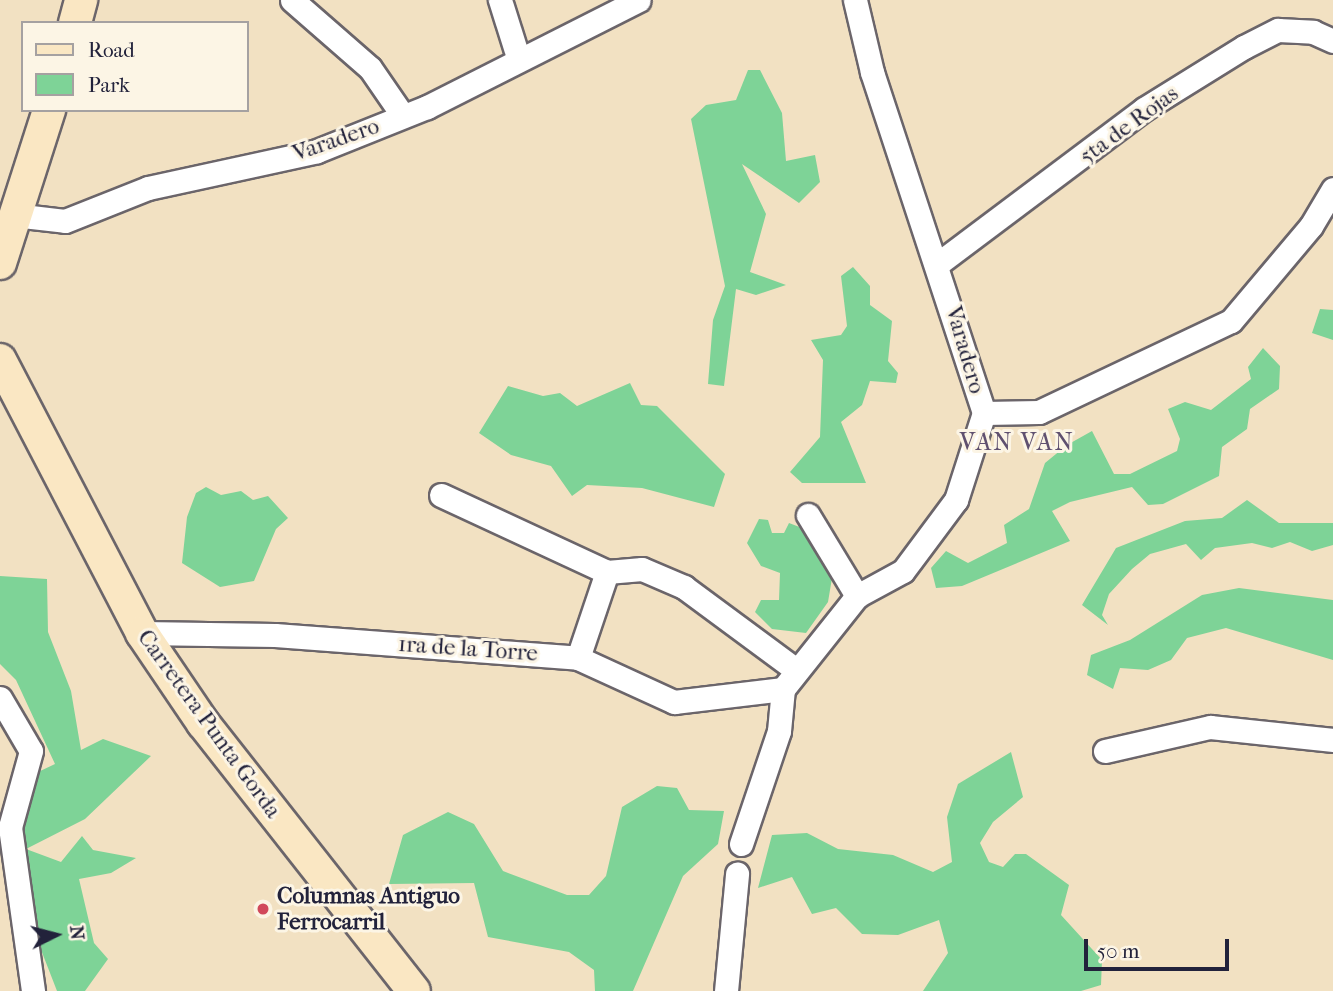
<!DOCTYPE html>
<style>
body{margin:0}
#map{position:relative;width:1333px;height:991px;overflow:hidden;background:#f2e1c2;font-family:"IM FELL French Canon",serif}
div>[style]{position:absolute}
.green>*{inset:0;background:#7ed397}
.roads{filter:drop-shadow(2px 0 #6b656a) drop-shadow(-2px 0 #6b656a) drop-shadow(0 2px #6b656a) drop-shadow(0 -2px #6b656a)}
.minor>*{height:23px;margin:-11.5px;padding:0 11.5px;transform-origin:11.5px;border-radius:11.5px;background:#fff}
.secondary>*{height:32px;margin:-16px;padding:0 16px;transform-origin:16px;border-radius:16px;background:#fae7c3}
.dots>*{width:19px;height:19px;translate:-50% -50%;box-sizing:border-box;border:4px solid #fcf5e5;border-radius:50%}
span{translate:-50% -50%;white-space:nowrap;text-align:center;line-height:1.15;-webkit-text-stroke:6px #fcf5e5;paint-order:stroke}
.street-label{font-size:23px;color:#22223b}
.poi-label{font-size:23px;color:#22223b;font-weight:700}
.left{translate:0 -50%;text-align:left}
.neighbourhood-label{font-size:24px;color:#5f506f;letter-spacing:2px}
.legend{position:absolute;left:21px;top:21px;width:228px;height:91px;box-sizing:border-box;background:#fcf5e5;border:2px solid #a5a1a1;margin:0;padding:9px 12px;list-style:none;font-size:21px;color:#22223b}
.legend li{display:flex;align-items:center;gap:14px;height:35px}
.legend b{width:35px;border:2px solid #a5a1a1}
.north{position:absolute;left:21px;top:900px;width:70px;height:70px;-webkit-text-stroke:5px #fcf5e5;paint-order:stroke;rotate:84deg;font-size:19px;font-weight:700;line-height:28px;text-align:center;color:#22223b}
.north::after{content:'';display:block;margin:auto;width:24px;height:32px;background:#22223b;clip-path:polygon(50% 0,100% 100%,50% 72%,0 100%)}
.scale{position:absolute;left:1084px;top:939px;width:145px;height:32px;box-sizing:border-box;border:4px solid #22223b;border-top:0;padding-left:9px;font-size:21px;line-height:24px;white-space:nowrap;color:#22223b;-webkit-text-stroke:5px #fcf5e5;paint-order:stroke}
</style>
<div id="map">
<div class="green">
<div style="clip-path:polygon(748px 70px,760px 70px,782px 113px,786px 161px,815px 155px,820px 182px,799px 203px,742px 164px,766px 214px,750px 272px,786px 285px,756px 295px,736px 289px,724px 386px,708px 384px,713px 320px,725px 286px,691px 119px,706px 105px,736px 100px)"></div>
<div style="clip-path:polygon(853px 267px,870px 286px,870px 305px,892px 321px,888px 361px,898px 373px,896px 383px,870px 381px,862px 405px,841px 422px,866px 483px,802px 483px,790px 472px,820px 437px,823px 360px,811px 340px,841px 335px,847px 326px,841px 276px)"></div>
<div style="clip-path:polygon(1320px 309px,1333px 310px,1333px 340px,1312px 333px)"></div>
<div style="clip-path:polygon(1263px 348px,1280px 366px,1279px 389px,1250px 409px,1247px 429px,1222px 447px,1219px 476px,1163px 504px,1148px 505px,1132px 487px,1070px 502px,1052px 511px,1070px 541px,962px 586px,936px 588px,931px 568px,946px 551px,968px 563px,1007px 543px,1004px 525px,1029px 509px,1045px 463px,1067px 445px,1092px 431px,1114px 474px,1130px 474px,1177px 451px,1180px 439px,1168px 409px,1185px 402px,1211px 410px,1251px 379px,1248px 367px)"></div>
<div style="clip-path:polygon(630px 383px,641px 405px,657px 406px,725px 474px,714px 507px,642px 488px,587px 485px,572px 496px,551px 466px,511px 455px,479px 433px,508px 386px,543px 396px,560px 393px,577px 406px)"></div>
<div style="clip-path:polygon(206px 487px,221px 495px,241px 491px,253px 500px,268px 496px,288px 518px,276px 529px,254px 581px,220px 587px,182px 563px,187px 517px,196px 493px)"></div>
<div style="clip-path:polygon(1247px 500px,1279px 523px,1333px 523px,1333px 545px,1312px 551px,1290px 542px,1272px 548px,1252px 543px,1215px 548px,1201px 560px,1186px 544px,1150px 554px,1132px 569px,1109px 594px,1102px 615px,1108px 625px,1082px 605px,1116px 548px,1185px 521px,1222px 518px)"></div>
<div style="clip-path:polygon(759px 519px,768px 520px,772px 533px,784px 533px,789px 523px,802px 528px,833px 572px,828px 602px,806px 633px,772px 629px,755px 612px,761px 600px,779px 600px,780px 573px,761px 566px,747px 543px)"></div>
<div style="clip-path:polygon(0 576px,47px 579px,48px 632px,71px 691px,81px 750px,103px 739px,151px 756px,85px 819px,26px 849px,61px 862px,82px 836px,93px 850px,136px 858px,111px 873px,79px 879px,94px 943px,108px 959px,85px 991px,57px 991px,31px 924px,16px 853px,36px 773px,55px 764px,16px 680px,0 664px)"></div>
<div style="clip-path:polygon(1239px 588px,1333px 600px,1333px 660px,1226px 628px,1187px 638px,1171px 660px,1148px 670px,1120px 668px,1113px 689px,1087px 675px,1091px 655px,1130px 640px,1202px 595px)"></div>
<div style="clip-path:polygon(1011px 752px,1023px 797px,993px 822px,980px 843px,989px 862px,1003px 867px,1015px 854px,1026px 854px,1069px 885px,1061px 915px,1102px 960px,1101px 985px,1081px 991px,923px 991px,948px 953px,939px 920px,898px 935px,862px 934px,836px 908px,812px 914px,792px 877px,758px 888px,772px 835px,807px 833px,838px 849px,893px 855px,933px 872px,952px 862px,947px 817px,958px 784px)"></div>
<div style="clip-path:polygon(657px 786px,677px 788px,689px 810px,724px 811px,718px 844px,683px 876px,633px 991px,595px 991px,594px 970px,569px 952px,488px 937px,474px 883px,389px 884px,403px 835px,448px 812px,474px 824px,503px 871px,567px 895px,589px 895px,606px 876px,622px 807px)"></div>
</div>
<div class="roads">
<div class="minor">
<div style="left:292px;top:0;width:103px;rotate:41.1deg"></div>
<div style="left:370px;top:68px;width:58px;rotate:55.5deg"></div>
<div style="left:500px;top:0;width:60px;rotate:72.5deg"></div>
<div style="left:14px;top:215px;width:51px;rotate:6.7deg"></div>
<div style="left:65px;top:221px;width:89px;rotate:-21.7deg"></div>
<div style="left:148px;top:188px;width:173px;rotate:-12.3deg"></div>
<div style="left:317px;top:151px;width:118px;rotate:-21.8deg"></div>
<div style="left:427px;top:107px;width:237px;rotate:-26.8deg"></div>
<div style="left:939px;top:263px;width:256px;rotate:-36.9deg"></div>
<div style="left:1144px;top:109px;width:118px;rotate:-31.8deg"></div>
<div style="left:1244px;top:47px;width:38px;rotate:-27deg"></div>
<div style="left:1278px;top:30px;width:35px;rotate:3deg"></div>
<div style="left:1313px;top:32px;width:22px;rotate:24deg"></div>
<div style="left:984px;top:413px;width:55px;rotate:-1deg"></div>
<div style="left:1039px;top:412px;width:212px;rotate:-25.4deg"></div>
<div style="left:1231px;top:321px;width:124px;rotate:-49.9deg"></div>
<div style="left:1311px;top:226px;width:43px;rotate:-59.3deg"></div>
<div style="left:441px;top:495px;width:183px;rotate:24.9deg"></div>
<div style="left:607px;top:572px;width:35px;rotate:-5deg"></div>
<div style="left:642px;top:569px;width:46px;rotate:23.2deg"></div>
<div style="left:684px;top:587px;width:139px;rotate:36.5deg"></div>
<div style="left:808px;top:515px;width:95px;rotate:58.8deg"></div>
<div style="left:142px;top:633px;width:133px;rotate:0.9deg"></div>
<div style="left:275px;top:635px;width:304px;rotate:4.3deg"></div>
<div style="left:578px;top:658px;width:106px;rotate:24.6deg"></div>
<div style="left:674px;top:702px;width:110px;rotate:-6.8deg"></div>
<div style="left:578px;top:658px;width:91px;rotate:-71.4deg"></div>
<div style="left:0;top:698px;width:61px;rotate:59.7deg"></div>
<div style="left:31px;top:751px;width:79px;rotate:105.4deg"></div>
<div style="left:10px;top:827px;width:166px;rotate:82deg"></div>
<div style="left:1105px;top:751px;width:108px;rotate:-12.9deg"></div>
<div style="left:1210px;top:727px;width:124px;rotate:6deg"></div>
<div style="left:741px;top:844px;width:119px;rotate:-71.4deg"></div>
<div style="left:779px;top:731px;width:42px;rotate:-84.6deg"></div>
<div style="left:783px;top:689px;width:119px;rotate:-51.5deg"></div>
<div style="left:857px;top:596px;width:52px;rotate:-28.5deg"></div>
<div style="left:903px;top:571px;width:89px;rotate:-53.3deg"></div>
<div style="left:956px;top:500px;width:91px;rotate:-72.2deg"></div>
<div style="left:984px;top:413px;width:359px;rotate:-108.2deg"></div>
<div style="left:872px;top:72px;width:74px;rotate:-103.3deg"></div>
<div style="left:726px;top:991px;width:118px;rotate:-84.6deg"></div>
</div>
<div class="secondary">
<div style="left:75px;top:23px;width:24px;rotate:-75deg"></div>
<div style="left:0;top:263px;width:161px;rotate:-72.2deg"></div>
<div style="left:0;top:360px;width:308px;rotate:62.5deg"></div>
<div style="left:142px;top:633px;width:109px;rotate:55.9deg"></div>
<div style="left:203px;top:723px;width:341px;rotate:51.8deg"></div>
</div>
</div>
<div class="dots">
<div style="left:263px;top:909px;background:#d1495b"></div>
</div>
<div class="street-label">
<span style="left:1129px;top:125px;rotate:-36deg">5ta de Rojas</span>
<span style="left:336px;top:140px;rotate:-19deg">Varadero</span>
<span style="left:965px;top:350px;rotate:74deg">Varadero</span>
<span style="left:468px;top:649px;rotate:4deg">1ra de la Torre</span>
<span style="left:209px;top:724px;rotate:54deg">Carretera Punta Gorda</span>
</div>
<div class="poi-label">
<span class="left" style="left:277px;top:909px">Columnas Antiguo<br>Ferrocarril</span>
</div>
<div class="neighbourhood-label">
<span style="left:1017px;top:443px">VAN VAN</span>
</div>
<ul class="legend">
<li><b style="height:9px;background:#fae7c3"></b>Road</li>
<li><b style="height:19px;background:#7ed397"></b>Park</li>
</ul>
<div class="north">N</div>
<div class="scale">50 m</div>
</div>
